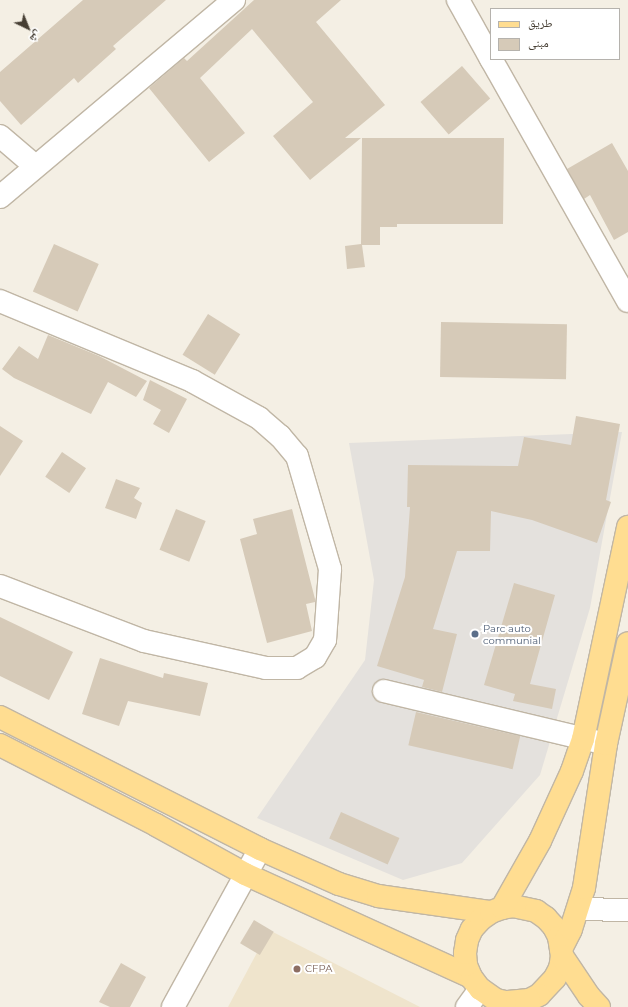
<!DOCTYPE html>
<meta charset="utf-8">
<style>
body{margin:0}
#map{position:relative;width:628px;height:1007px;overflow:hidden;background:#f4efe4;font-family:Montserrat,"Noto Naskh Arabic",sans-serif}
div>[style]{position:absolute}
.education>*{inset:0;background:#efe4cc}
.parking>*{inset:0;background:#e4e1dd}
.building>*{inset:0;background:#d6cab8;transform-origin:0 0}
.roads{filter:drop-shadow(1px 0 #c0b6a5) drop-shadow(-1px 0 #c0b6a5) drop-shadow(0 1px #c0b6a5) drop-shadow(0 -1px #c0b6a5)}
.minor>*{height:22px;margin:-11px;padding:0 11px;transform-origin:11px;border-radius:11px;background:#fff}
.major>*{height:22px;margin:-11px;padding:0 11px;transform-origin:11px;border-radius:11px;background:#ffdd91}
.dots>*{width:11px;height:11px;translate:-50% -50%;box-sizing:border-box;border:2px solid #fff;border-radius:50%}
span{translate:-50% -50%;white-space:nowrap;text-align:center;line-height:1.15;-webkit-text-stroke:4px #fff;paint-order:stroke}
.service-label{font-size:10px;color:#4e5e75}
.left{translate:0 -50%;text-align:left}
.education-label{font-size:10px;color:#785e54}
.legend{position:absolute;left:490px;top:8px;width:130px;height:52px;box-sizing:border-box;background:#fff;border:1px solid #b5b2ad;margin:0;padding:5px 7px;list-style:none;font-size:12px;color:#463e33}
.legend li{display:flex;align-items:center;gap:8px;height:20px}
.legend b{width:20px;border:1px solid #b5b2ad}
.north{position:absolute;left:8px;top:8px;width:40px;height:40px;-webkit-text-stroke:3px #fff;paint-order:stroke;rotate:137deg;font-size:11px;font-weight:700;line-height:16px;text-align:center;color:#463e33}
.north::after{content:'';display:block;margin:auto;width:14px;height:18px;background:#463e33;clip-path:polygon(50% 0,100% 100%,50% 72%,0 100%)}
</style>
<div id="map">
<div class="education">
<div style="clip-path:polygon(269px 930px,420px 1007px,228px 1007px)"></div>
</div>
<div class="parking">
<div style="clip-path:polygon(622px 432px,590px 608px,540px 775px,462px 863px,403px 880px,257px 818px,365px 660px,374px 580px,349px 443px)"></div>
</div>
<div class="building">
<div style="clip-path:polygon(83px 0,166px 0,113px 46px,116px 49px,78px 83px,74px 78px,21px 125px,0 101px,0 72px)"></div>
<div style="clip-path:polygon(254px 0,341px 0,316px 22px,385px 105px,345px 138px,361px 138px,310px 180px,273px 136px,313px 102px,252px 29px,200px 78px,245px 133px,209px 162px,149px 88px,184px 58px,187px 61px)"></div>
<div style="left:462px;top:66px;width:43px;height:55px;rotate:49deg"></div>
<div style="clip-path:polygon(362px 138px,504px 138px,503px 224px,397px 224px,397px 227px,380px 227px,380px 245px,362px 245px,365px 267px,347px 269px,345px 246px,361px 244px)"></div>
<div style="clip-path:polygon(612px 143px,628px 171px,628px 232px,614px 240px,590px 195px,584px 199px,567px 169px)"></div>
<div style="left:54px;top:244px;width:49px;height:52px;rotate:24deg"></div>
<div style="left:208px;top:314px;width:38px;height:48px;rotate:32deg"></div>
<div style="left:441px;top:322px;width:126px;height:55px;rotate:1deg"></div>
<div style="clip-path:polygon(48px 335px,99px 356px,147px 381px,136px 397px,108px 382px,91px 414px,14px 378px,2px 369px,19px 346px,38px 359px)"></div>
<div style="clip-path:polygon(150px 380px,187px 399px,169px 433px,153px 424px,161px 410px,143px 400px)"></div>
<div style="clip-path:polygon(576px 416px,620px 424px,606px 500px,611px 502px,597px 543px,532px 520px,491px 511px,490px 551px,457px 551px,433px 629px,457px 634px,442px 692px,422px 687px,424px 680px,377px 666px,405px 577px,410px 507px,407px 507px,408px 465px,518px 466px,524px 437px,571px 445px)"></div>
<div style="clip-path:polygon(0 426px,23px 441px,0 476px)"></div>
<div style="left:62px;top:452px;width:29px;height:30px;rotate:34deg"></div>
<div style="clip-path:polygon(116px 479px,140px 488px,134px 498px,142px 503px,136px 519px,105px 508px)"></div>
<div style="left:176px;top:509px;width:32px;height:44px;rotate:22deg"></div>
<div style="clip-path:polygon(292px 509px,315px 599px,315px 602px,306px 604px,312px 631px,267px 643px,240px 539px,257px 534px,253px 519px)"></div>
<div style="clip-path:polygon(514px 583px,555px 595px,530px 684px,556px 689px,552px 709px,513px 701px,515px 694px,484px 685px)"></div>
<div style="clip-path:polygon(0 617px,73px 652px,49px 700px,0 676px)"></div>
<div style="clip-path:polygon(100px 658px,163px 678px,164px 673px,208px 683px,200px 716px,128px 701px,119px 726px,82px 714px)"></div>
<div style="left:416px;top:712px;width:107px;height:34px;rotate:13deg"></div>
<div style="left:341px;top:812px;width:64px;height:29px;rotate:24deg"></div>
<div style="left:254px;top:920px;width:23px;height:27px;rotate:31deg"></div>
<div style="clip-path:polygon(121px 963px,146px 977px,130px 1007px,110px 1007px,99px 1002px)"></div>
</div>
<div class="roads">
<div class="minor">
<div style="left:458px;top:0;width:68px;rotate:60.8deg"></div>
<div style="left:491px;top:59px;width:278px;rotate:60.5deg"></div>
<div style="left:0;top:136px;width:46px;rotate:40.6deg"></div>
<div style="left:0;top:197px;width:306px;rotate:-40.1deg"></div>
<div style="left:0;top:301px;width:208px;rotate:22.6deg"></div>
<div style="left:192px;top:381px;width:77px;rotate:28.9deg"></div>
<div style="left:259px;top:418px;width:28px;rotate:41deg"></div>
<div style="left:280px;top:436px;width:26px;rotate:50deg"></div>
<div style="left:297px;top:456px;width:118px;rotate:73.7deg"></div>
<div style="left:330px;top:569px;width:71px;rotate:94deg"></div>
<div style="left:325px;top:640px;width:20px;rotate:120deg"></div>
<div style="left:315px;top:657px;width:21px;rotate:149deg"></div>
<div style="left:297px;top:668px;width:31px;rotate:180deg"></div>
<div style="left:266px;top:668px;width:125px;rotate:-167.5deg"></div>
<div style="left:144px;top:641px;width:154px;rotate:-159.1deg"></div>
<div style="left:384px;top:691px;width:228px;rotate:13.4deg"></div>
<div style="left:579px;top:909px;width:49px;rotate:1.2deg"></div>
<div style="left:173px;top:1007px;width:180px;rotate:-61.2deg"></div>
<div style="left:467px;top:1007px;width:22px;rotate:-54deg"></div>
</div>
<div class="major">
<div style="left:0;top:717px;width:292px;rotate:26.9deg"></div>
<div style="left:260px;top:849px;width:86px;rotate:23.9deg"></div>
<div style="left:339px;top:884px;width:41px;rotate:17.1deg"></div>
<div style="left:378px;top:896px;width:114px;rotate:8.1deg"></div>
<div style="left:0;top:745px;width:175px;rotate:27.1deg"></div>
<div style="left:156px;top:825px;width:102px;rotate:28.8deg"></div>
<div style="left:245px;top:874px;width:248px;rotate:24.5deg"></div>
<div style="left:502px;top:908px;width:11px;rotate:-10deg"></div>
<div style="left:513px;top:906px;width:24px;rotate:12deg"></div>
<div style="left:536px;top:911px;width:12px;rotate:35deg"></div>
<div style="left:546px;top:918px;width:12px;rotate:48deg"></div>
<div style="left:554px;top:927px;width:11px;rotate:63deg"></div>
<div style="left:559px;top:937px;width:19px;rotate:81deg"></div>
<div style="left:562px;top:956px;width:12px;rotate:99deg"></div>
<div style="left:560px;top:968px;width:11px;rotate:117deg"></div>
<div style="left:555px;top:978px;width:23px;rotate:133deg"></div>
<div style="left:539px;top:995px;width:11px;rotate:153deg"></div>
<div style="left:529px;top:1000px;width:24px;rotate:175deg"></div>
<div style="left:505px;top:1002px;width:9px;rotate:-167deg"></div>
<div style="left:496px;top:1000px;width:19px;rotate:-145deg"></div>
<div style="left:480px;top:989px;width:15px;rotate:-127deg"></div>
<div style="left:471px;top:977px;width:13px;rotate:-113deg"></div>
<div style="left:466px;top:965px;width:12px;rotate:-95deg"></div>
<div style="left:465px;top:953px;width:13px;rotate:-81deg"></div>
<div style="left:467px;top:940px;width:12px;rotate:-66deg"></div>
<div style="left:472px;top:929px;width:13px;rotate:-48deg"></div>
<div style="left:481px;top:919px;width:12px;rotate:-35deg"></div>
<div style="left:491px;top:912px;width:12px;rotate:-20deg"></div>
<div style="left:502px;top:908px;width:77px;rotate:-60.4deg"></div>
<div style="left:540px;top:841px;width:77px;rotate:-65.4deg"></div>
<div style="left:572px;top:771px;width:34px;rotate:-71deg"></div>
<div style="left:583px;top:739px;width:217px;rotate:-78deg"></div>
<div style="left:561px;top:949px;width:22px;rotate:-63deg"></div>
<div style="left:571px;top:929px;width:43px;rotate:-72.4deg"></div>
<div style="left:584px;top:888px;width:146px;rotate:-81.3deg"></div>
<div style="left:606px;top:744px;width:103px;rotate:-77.7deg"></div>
<div style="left:562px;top:956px;width:48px;rotate:56deg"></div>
<div style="left:589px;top:996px;width:15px;rotate:48deg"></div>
</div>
</div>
<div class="dots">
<div style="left:475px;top:634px;background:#5c6f8a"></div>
<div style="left:297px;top:969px;background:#8d6e63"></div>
</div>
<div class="service-label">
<span class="left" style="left:483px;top:634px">Parc auto<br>communial</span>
</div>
<div class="education-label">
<span class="left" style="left:305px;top:969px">CFPA</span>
</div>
<ul class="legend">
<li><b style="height:5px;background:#ffdd91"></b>طريق</li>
<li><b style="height:11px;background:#d6cab8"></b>مبنى</li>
</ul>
<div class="north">ش</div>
</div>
